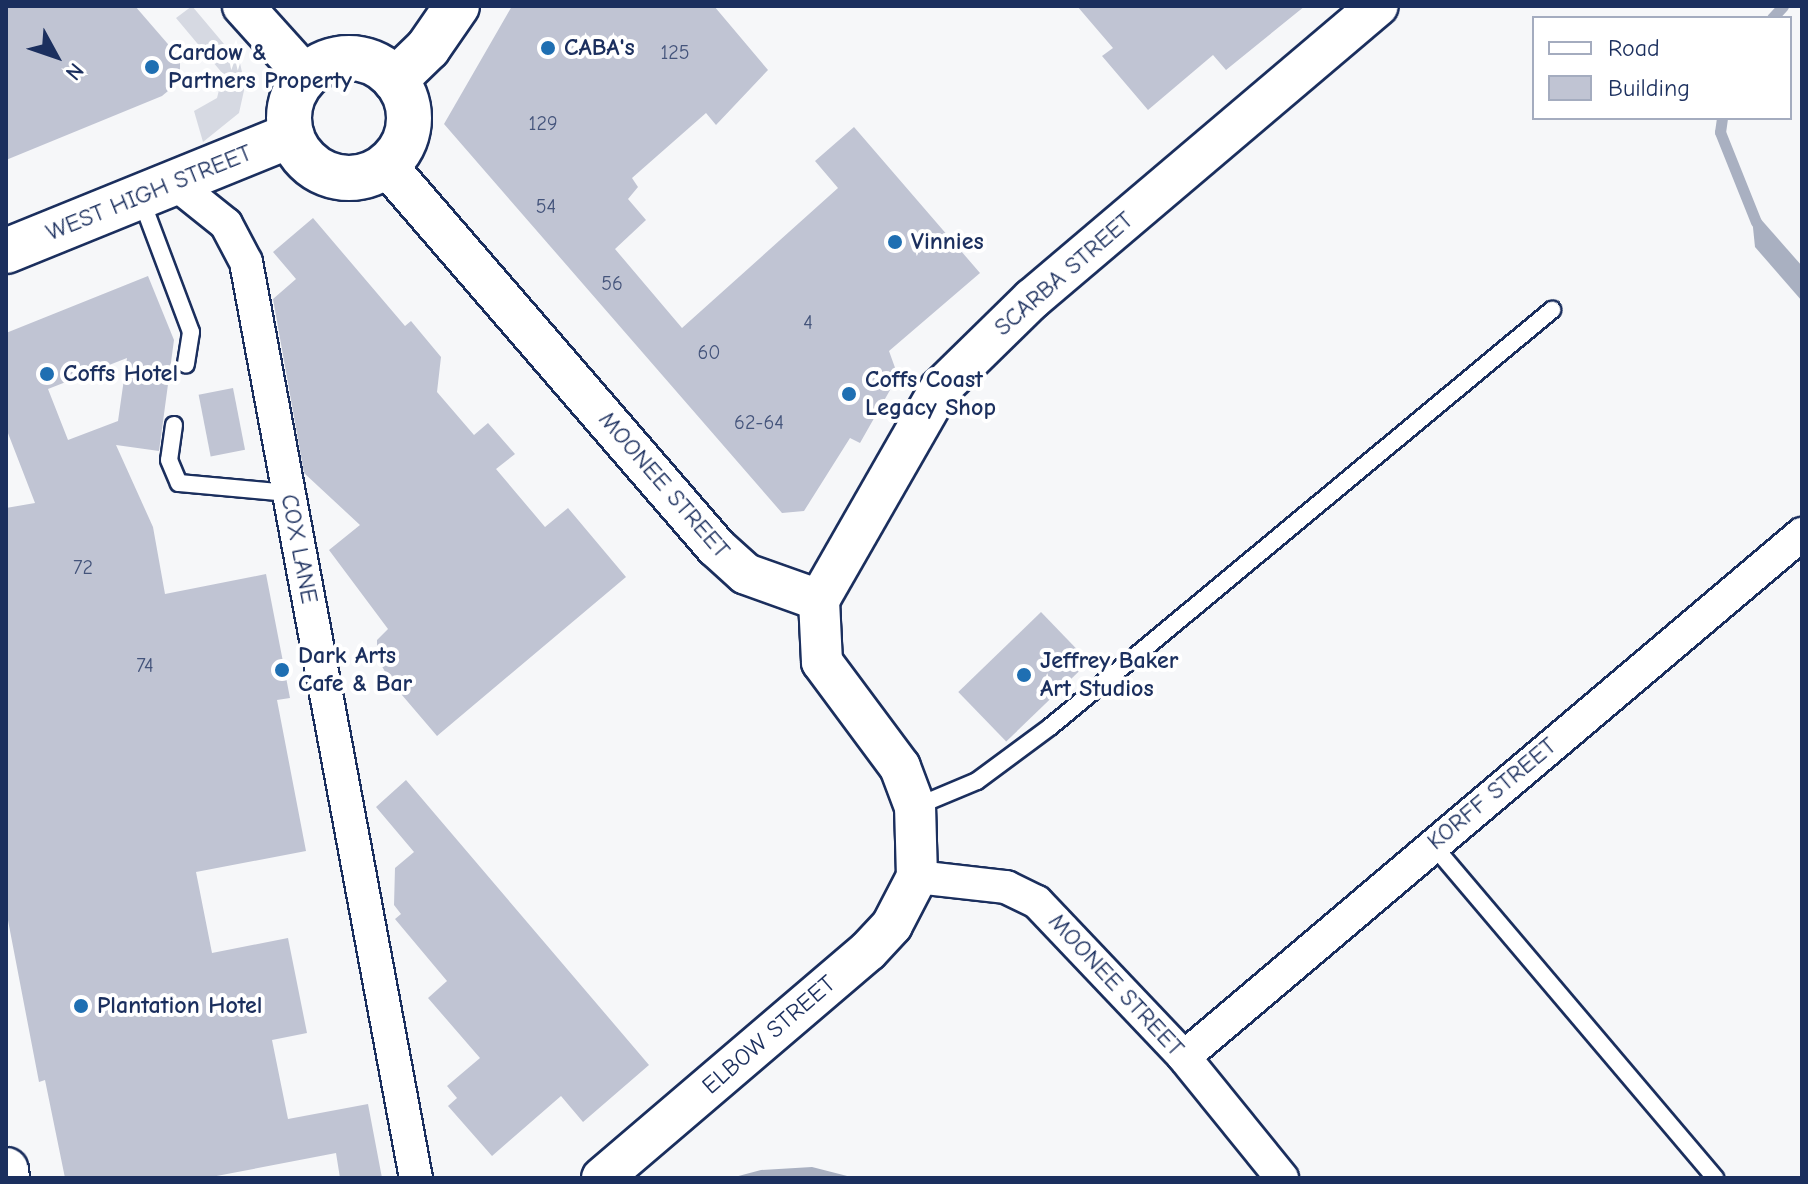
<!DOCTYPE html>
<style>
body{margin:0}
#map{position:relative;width:1808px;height:1184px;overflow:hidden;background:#f6f7f9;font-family:"Comic Neue",sans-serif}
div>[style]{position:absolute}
.green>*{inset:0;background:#d6d9e2}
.water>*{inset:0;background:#a9b0c1}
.stream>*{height:11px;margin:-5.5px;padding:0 5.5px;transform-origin:5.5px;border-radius:5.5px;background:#a9b0c1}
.building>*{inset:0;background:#c0c4d3;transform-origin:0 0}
.roads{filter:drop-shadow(2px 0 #1b2f5e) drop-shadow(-2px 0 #1b2f5e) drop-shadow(0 2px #1b2f5e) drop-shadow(0 -2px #1b2f5e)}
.service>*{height:16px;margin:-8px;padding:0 8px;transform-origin:8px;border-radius:8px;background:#fff}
.minor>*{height:32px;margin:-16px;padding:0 16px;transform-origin:16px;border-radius:16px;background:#fff}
.tertiary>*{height:40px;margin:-20px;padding:0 20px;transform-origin:20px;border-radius:20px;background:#fff}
.secondary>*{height:44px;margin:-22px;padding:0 22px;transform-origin:22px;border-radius:22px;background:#fff}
.secondary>.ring{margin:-22px;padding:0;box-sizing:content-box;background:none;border:44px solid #fff;border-radius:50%}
.trunk>*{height:44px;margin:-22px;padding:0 22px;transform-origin:22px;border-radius:22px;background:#fff}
.dots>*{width:22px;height:22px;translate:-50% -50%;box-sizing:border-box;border:4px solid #fff;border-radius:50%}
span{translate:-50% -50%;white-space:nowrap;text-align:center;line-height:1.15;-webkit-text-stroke:8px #fff;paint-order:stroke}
.number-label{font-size:20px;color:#44547b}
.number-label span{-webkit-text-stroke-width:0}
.poi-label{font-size:24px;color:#1b2f5e;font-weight:700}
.left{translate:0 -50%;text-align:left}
.street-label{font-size:24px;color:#1b2f5e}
.frame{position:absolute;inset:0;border:8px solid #1b2f5e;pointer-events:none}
.legend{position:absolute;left:1532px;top:16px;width:260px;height:104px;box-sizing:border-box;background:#fff;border:2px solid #a4acbf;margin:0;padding:10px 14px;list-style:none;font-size:24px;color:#1b2f5e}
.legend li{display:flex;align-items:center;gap:16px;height:40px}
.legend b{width:40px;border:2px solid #a4acbf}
.north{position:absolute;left:16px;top:16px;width:80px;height:80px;-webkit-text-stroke:6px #fff;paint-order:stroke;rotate:130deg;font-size:22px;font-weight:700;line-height:32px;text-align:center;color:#1b2f5e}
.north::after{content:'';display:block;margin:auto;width:28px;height:36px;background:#1b2f5e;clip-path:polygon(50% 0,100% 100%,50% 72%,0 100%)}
</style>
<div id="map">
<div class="green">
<div style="clip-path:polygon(192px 6px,240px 63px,245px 86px,239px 113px,203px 142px,194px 111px,217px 98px,223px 74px,176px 18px)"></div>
</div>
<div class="water">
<div style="clip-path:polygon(1751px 208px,1802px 266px,1802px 301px,1755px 247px)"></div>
<div style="clip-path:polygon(812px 1167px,855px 1178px,731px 1178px,761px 1170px)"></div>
</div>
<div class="stream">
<div style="left:1772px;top:18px;width:16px;rotate:-47deg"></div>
<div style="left:1722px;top:118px;width:14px;rotate:98deg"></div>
<div style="left:1720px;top:132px;width:97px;rotate:68.2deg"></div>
</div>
<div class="building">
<div style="clip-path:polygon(6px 6px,135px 6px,180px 58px,180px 81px,162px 96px,6px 160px)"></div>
<div style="clip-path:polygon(512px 6px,714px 6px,768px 70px,716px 125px,706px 113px,632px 178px,638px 187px,628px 199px,646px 220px,615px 249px,682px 328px,838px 188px,815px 161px,854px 127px,980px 273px,889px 351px,898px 376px,860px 443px,850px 438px,804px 511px,782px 513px,444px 124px)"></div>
<div style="clip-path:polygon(1077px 6px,1305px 6px,1226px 70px,1213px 55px,1148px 110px,1102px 56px,1113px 48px)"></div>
<div style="clip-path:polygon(313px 218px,405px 326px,411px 321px,441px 357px,437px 392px,474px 435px,488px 423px,515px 454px,496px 469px,545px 527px,568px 508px,626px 577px,437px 736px,390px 681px,377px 657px,377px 640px,388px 629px,329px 550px,360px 525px,304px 473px,273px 299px,296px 279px,273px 252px)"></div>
<div style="clip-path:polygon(evenodd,148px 276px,174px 340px,159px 451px,116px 445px,153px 527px,165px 594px,266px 574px,290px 698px,277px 700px,306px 851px,196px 872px,212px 953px,288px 938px,307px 1033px,272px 1040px,288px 1119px,368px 1104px,382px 1178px,340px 1178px,336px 1153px,206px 1178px,65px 1178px,45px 1080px,39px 1082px,6px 910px,6px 508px,35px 503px,6px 428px,6px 333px,148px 276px,127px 358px,118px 421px,68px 440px,48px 389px,127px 358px)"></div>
<div style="left:233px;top:388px;width:63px;height:35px;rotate:79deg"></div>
<div style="left:1041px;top:612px;width:69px;height:115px;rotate:46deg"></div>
<div style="clip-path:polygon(406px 780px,649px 1065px,583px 1122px,561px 1096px,492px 1156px,448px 1106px,457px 1098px,447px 1086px,480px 1058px,428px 998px,447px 981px,395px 919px,401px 914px,394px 905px,395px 868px,414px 852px,376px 807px)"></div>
</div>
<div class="roads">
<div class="service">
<div style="left:141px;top:199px;width:142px;rotate:69.4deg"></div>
<div style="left:191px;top:332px;width:33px;rotate:99deg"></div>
<div style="left:174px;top:425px;width:35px;rotate:98deg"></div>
<div style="left:169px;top:460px;width:25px;rotate:67deg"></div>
<div style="left:179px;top:483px;width:110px;rotate:5.2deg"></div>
<div style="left:915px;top:807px;width:67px;rotate:-22.8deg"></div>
<div style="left:977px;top:781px;width:91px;rotate:-36.5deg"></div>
<div style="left:1050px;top:727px;width:653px;rotate:-39.72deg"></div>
<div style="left:1432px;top:844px;width:438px;rotate:49.7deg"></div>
</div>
<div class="minor">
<div style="left:176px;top:184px;width:64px;rotate:38.7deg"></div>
<div style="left:226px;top:224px;width:43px;rotate:62.2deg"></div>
<div style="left:246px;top:262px;width:932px;rotate:79.49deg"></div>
<div style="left:917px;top:877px;width:90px;rotate:6.4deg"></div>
<div style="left:1006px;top:887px;width:34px;rotate:26deg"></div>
<div style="left:1037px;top:902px;width:214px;rotate:46.5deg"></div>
<div style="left:1184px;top:1057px;width:156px;rotate:51deg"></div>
<div style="left:1184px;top:1057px;width:810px;rotate:-40.24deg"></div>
</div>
<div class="tertiary">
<div style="left:243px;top:6px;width:94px;rotate:48deg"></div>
<div style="left:386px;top:165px;width:505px;rotate:49.18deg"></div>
<div style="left:716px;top:547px;width:40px;rotate:42deg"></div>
<div style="left:746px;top:574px;width:77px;rotate:19.6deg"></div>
<div style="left:819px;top:600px;width:243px;rotate:-60.2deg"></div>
<div style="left:940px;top:389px;width:129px;rotate:-44.4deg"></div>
<div style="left:1032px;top:299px;width:453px;rotate:-40.3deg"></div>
<div style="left:602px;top:1178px;width:350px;rotate:-40.5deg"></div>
<div style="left:868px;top:951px;width:35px;rotate:-47deg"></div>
<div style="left:892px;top:925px;width:54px;rotate:-62.5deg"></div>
<div style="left:917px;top:877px;width:70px;rotate:-91.6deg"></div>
<div style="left:915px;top:807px;width:43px;rotate:-110.6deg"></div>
<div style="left:900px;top:767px;width:131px;rotate:-126.6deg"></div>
<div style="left:822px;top:662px;width:62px;rotate:-92.8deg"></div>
</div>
<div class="secondary">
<div class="ring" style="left:289px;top:58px;width:76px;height:76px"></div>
<div style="left:395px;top:80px;width:46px;rotate:-44.1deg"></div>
<div style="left:428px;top:48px;width:51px;rotate:-55.4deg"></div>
<div style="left:6px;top:251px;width:308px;rotate:-22.1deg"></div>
</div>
<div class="trunk">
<div style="left:6px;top:1170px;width:8px;rotate:83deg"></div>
</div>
</div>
<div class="dots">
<div style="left:548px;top:48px;background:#1f6fb2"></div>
<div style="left:152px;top:67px;background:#1f6fb2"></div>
<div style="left:895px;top:242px;background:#1f6fb2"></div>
<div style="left:47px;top:374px;background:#1f6fb2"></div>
<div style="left:849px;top:394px;background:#1f6fb2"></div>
<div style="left:282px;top:670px;background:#1f6fb2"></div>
<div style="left:1024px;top:675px;background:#1f6fb2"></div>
<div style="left:81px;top:1006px;background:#1f6fb2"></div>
</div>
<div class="number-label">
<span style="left:675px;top:52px">125</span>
<span style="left:543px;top:123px">129</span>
<span style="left:546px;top:206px">54</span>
<span style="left:612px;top:283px">56</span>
<span style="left:808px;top:322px">4</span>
<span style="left:709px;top:352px">60</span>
<span style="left:759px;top:422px">62-64</span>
<span style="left:83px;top:567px">72</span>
<span style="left:145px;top:665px">74</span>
</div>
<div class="poi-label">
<span class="left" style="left:564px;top:48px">CABA's</span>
<span class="left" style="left:168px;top:67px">Cardow &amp;<br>Partners Property</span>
<span class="left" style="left:911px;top:242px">Vinnies</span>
<span class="left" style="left:63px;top:374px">Coffs Hotel</span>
<span class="left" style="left:865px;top:394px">Coffs Coast<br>Legacy Shop</span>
<span class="left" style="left:298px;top:670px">Dark Arts<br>Cafe &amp; Bar</span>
<span class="left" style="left:1040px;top:675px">Jeffrey Baker<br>Art Studios</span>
<span class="left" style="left:97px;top:1006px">Plantation Hotel</span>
</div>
<div class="street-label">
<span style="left:149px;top:193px;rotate:-22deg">WEST HIGH STREET</span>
<span style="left:1064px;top:274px;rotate:-41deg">SCARBA STREET</span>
<span style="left:664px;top:485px;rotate:49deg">MOONEE STREET</span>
<span style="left:299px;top:549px;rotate:79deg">COX LANE</span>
<span style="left:1492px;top:794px;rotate:-40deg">KORFF STREET</span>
<span style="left:1116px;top:985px;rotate:47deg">MOONEE STREET</span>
<span style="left:769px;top:1035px;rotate:-41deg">ELBOW STREET</span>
</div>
<div class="frame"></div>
<ul class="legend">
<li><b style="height:10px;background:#fff"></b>Road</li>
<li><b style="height:22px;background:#c0c4d3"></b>Building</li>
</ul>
<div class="north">N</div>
</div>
